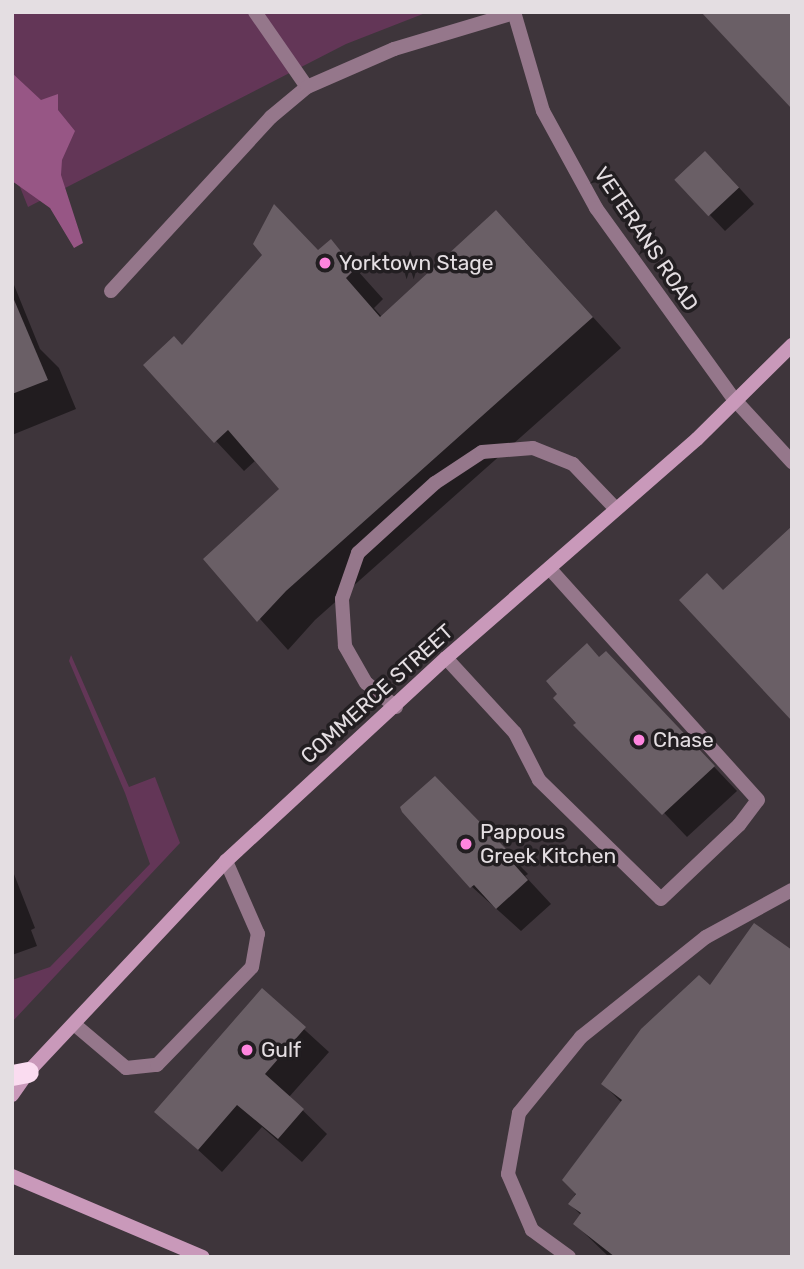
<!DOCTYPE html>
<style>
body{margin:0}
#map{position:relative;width:804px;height:1269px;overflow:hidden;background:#3e353b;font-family:Rubik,sans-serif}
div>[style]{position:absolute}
.green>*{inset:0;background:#633657}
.forest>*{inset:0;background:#975685}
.shadow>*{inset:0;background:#0007}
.building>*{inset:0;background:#6a5f66;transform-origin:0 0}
.lane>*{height:14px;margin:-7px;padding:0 7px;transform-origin:7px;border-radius:7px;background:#95778b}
.street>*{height:14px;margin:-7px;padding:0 7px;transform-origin:7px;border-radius:7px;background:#95778b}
.secondary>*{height:14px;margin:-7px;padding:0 7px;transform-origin:7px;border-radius:7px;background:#c999ba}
.highway>*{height:21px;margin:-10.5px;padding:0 10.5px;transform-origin:10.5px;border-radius:10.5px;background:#fadcf0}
.dots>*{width:19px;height:19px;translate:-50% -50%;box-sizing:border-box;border:4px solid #221e21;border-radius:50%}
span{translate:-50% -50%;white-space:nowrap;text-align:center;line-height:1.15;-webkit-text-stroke:7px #221e21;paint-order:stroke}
.street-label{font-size:21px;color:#e4dee2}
.poi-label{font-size:21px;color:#e4dee2}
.left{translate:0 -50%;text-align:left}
.frame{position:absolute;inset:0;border:14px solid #e4dee2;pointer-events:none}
</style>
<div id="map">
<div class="green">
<div style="clip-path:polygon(12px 12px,428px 12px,346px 44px,28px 207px,12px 167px)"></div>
<div style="clip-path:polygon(71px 655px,129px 787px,155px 777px,180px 843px,12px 1022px,12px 980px,50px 967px,150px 864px,125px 793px,69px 661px)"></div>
</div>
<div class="forest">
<div style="clip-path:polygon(12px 73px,41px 100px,58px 94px,58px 110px,75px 131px,62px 160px,61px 175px,83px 243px,74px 248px,50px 208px,12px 181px)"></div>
</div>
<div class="shadow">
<div style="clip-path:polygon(722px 169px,754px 204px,725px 231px,709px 214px)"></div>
<div style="clip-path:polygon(331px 241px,383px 299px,374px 308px,382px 317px,525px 242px,621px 348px,315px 620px,288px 650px,206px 559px,281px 489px,256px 460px,244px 471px,145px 365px,183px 348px)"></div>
<div style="clip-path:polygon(12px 280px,40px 349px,59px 368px,76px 409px,12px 435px)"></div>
<div style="clip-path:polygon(600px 659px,629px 677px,737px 791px,687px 837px,632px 779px)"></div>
<div style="clip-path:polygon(435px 779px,528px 874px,525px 876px,551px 904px,521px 931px,471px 886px)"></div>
<div style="clip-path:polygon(12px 869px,35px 928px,31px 930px,37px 946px,12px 955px)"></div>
<div style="clip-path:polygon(710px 987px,792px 1257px,609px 1257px,575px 1224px,581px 1215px,570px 1204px,622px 1103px,603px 1084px)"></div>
<div style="clip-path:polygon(262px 991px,329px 1052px,289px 1097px,327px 1134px,302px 1162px,262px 1127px,222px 1172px,157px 1112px)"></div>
</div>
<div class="building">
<div style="clip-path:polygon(701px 12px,792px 12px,792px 109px)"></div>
<div style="left:705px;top:151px;width:50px;height:42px;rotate:47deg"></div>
<div style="clip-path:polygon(274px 204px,318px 250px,331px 239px,355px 269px,346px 278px,380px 317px,496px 210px,593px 317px,286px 591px,257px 622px,203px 559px,279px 489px,228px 430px,214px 443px,143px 365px,174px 336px,182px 345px,262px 255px,253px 244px)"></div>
<div style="clip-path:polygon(12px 295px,48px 380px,12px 394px)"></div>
<div style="clip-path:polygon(792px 526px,792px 721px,679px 600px,707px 573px,723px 590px)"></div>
<div style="clip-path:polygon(587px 643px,599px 657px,606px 651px,715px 766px,662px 815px,573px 725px,576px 723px,553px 698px,557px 694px,546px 681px)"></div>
<div style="clip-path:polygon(435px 776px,506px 849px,503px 852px,528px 880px,496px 909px,474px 885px,470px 888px,402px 812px,400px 807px)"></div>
<div style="clip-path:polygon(754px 923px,792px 950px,792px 1257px,615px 1257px,573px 1224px,581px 1213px,568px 1204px,576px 1194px,562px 1180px,622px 1100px,601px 1084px,641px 1029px,699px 975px,710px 985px)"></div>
<div style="clip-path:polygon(262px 988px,306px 1027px,265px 1074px,304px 1109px,278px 1139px,237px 1105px,198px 1150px,154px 1112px)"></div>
</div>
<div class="lane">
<div style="left:255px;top:12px;width:91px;rotate:55.3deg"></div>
<div style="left:111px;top:291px;width:236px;rotate:-47.4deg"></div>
<div style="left:271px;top:117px;width:47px;rotate:-39.8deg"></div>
<div style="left:307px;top:87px;width:95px;rotate:-23.6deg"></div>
<div style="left:394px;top:49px;width:125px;rotate:-16.7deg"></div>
<div style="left:446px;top:658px;width:102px;rotate:47.4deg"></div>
<div style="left:515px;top:733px;width:53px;rotate:62.9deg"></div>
<div style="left:539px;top:780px;width:170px;rotate:44.3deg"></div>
<div style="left:661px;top:899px;width:108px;rotate:-43.5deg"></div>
<div style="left:739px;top:825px;width:31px;rotate:-53deg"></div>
<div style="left:758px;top:800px;width:312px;rotate:-132deg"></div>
<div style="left:396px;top:707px;width:38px;rotate:-141deg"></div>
<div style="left:366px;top:683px;width:43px;rotate:-119.6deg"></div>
<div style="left:345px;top:646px;width:47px;rotate:-93.7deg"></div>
<div style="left:342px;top:599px;width:49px;rotate:-70.8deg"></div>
<div style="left:358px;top:553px;width:104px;rotate:-42.3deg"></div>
<div style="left:435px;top:483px;width:56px;rotate:-33.4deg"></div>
<div style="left:482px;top:452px;width:51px;rotate:-4.5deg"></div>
<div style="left:533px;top:448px;width:43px;rotate:21.8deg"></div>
<div style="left:573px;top:464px;width:61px;rotate:46.3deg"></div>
<div style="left:74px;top:1024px;width:68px;rotate:40.2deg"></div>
<div style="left:126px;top:1068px;width:31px;rotate:-6deg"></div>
<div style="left:157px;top:1065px;width:136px;rotate:-45.9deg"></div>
<div style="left:252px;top:967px;width:34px;rotate:-80deg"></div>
<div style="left:258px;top:934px;width:80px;rotate:-113.7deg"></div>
<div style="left:569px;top:1257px;width:46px;rotate:-143.9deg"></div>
<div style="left:532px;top:1230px;width:61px;rotate:-113.2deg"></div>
<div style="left:508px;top:1174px;width:62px;rotate:-79.8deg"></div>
<div style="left:519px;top:1113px;width:98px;rotate:-50.8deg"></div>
<div style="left:581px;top:1037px;width:160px;rotate:-38.7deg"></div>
<div style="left:706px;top:937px;width:98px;rotate:-28.7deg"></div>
</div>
<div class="street">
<div style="left:514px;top:12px;width:103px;rotate:73.7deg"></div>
<div style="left:543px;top:111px;width:111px;rotate:61.3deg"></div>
<div style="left:596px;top:208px;width:236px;rotate:54.2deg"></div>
<div style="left:734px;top:399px;width:86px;rotate:47.4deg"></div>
</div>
<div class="secondary">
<div style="left:12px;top:1095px;width:28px;rotate:-55deg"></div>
<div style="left:28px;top:1072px;width:289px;rotate:-46.8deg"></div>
<div style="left:226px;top:861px;width:299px;rotate:-42.7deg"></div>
<div style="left:446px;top:658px;width:333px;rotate:-41.1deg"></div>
<div style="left:697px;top:439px;width:134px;rotate:-44.7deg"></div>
<div style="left:12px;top:1176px;width:207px;rotate:23deg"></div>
</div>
<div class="highway">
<div style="left:12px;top:1075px;width:16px;rotate:-11deg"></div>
</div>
<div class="dots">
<div style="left:325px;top:263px;background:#ff85df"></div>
<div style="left:639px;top:740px;background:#ff85df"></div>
<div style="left:466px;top:844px;background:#ff85df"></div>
<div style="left:247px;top:1050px;background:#ff85df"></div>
</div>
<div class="street-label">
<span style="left:646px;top:239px;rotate:56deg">VETERANS ROAD</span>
<span style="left:377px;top:694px;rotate:-42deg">COMMERCE STREET</span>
</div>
<div class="poi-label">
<span class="left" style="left:339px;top:263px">Yorktown Stage</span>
<span class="left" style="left:653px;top:740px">Chase</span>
<span class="left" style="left:480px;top:844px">Pappous<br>Greek Kitchen</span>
<span class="left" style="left:261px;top:1050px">Gulf</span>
</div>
<div class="frame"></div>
</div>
